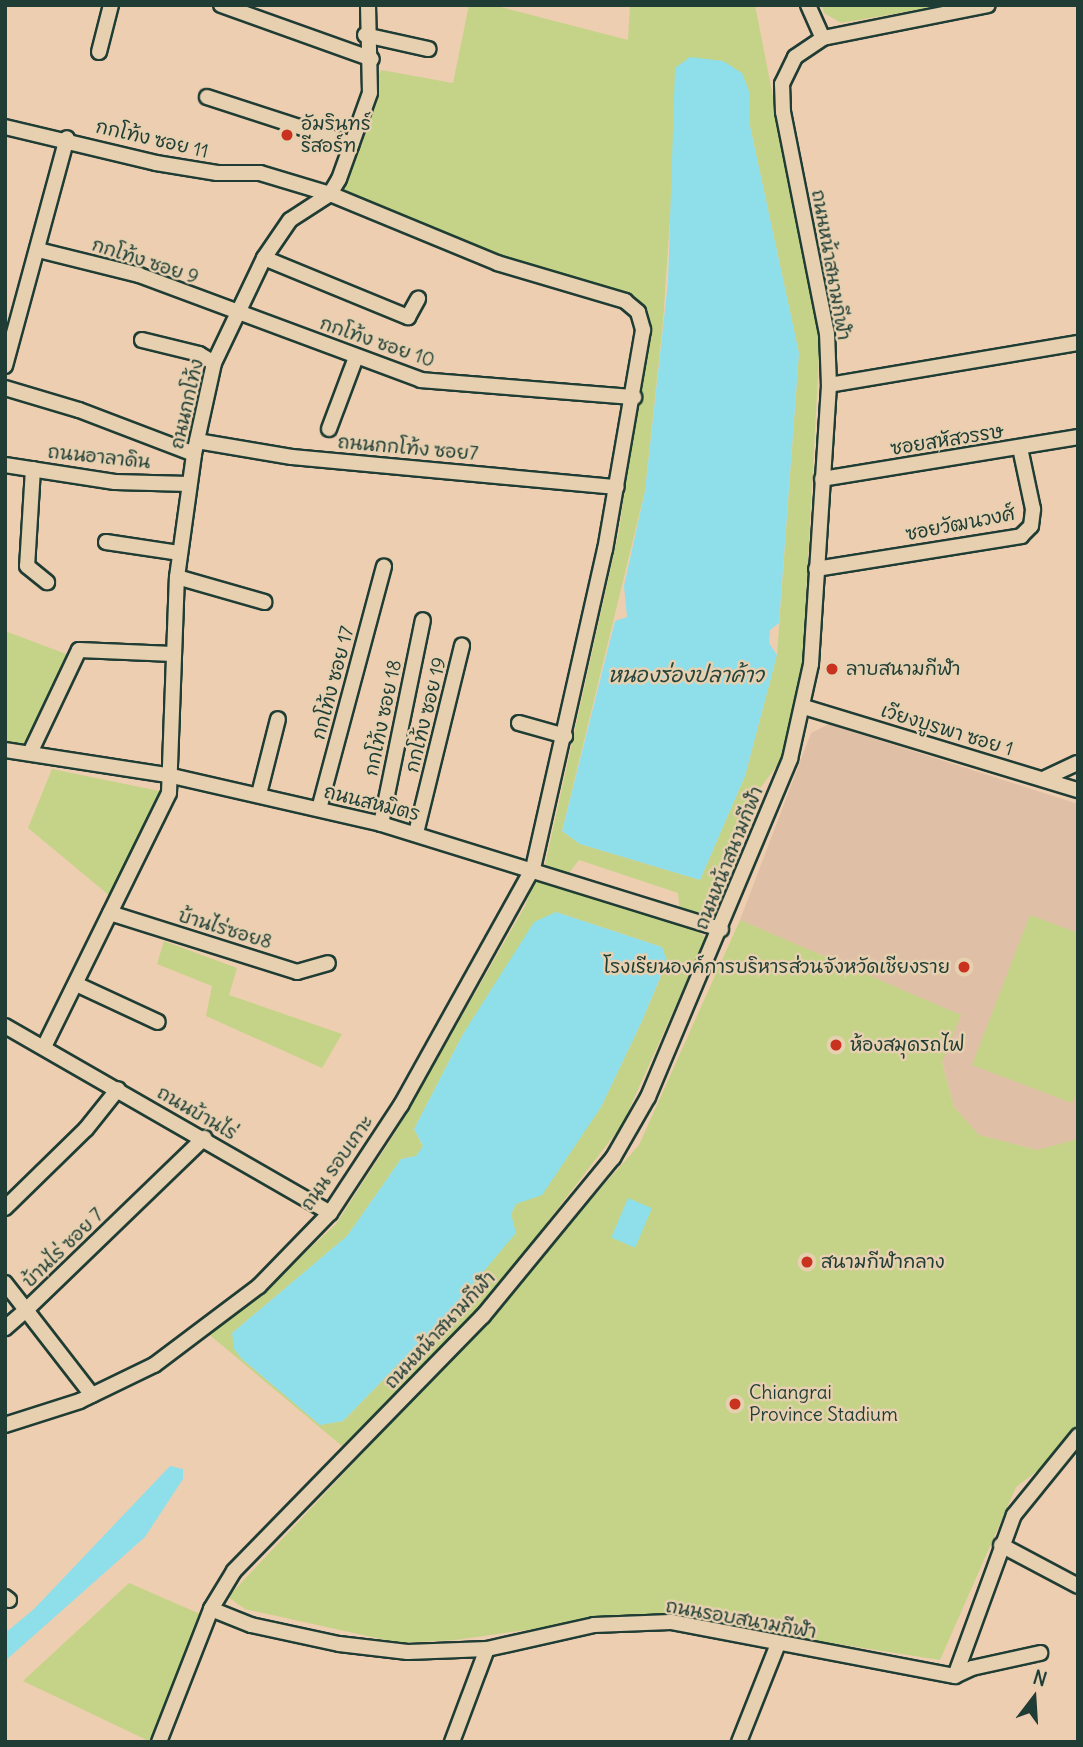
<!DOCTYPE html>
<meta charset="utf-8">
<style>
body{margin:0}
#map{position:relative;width:1083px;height:1747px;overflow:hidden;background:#eeceb0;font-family:Delius,"Playpen Sans Thai",sans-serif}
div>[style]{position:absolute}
.built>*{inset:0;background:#dfbfa5}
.green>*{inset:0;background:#c4d387}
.water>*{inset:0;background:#8fdfea;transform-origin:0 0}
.roads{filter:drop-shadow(2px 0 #1f3d34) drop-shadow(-2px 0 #1f3d34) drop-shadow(0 2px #1f3d34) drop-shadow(0 -2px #1f3d34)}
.minor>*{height:14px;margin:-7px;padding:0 7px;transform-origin:7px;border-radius:7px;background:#e6d0b0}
.dots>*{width:19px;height:19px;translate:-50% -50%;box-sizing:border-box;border:4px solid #e6d0b0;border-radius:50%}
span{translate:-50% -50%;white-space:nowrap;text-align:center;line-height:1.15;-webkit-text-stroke:5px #e6d0b0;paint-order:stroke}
.poi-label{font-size:19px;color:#1f3d34}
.left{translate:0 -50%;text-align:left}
.right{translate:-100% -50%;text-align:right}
.street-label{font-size:19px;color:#1f3d34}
.water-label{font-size:21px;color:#25453d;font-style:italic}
.frame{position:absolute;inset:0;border:7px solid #1f3d34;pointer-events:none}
.north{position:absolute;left:999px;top:1663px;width:70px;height:70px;-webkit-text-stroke:5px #e6d0b0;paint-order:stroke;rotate:17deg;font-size:19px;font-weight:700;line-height:28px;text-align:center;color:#1f3d34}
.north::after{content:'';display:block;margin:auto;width:24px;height:32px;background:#1f3d34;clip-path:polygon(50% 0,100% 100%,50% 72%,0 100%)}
</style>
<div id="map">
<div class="built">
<div style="clip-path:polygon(829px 724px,1078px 804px,1078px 1139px,1070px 1144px,1037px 1150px,979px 1135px,954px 1107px,942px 1061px,960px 1015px,740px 920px,811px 733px)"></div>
</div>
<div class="green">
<div style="clip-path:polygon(evenodd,469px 5px,493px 5px,628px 40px,630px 5px,755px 5px,820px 337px,802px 672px,781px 760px,756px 794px,712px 899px,719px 917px,713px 919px,680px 912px,678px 893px,579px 860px,568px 874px,545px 865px,619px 531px,648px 329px,625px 301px,497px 263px,330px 194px,381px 70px,453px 83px,469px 5px,675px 68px,750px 94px,750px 126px,799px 353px,777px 655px,745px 776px,700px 880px,580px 844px,562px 831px,645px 491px,663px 322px,676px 127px,675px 68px)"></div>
<div style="clip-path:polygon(822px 5px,945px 5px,841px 23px,824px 13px)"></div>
<div style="clip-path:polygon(5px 631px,74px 657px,30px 753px,5px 750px)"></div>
<div style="clip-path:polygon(52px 769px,169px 793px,116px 901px,28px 828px)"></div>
<div style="clip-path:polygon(evenodd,536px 877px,698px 931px,705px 937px,703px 945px,622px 1125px,492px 1294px,342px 1446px,205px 1331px,291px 1266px,336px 1224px,395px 1133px,525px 906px,536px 877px,556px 912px,662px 947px,667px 962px,642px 1021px,601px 1107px,516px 1204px,511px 1214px,515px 1233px,450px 1311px,343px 1421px,320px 1425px,242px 1359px,232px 1333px,347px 1236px,401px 1159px,416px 1156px,423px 1147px,414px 1129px,463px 1034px,556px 912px)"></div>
<div style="clip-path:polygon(1030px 915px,1078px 933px,1078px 1089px,1072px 1103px,972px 1065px)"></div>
<div style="clip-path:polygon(740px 920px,961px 1015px,942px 1062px,954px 1107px,979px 1135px,1037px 1150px,1078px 1139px,1078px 1424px,1057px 1456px,1016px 1487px,940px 1660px,781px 1635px,689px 1614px,634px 1615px,455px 1640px,399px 1643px,245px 1609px,228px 1597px,436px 1375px,639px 1145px)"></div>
<div style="clip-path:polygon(164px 941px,237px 968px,229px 995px,342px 1034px,322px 1068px,206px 1016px,212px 986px,157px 964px)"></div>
<div style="clip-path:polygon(129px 1583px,200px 1614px,151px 1742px,23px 1681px)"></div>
</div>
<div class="water">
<div style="clip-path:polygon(690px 57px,723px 61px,742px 73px,750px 94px,750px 126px,799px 353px,779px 623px,770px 630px,769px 643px,777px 655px,745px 776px,700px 880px,580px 844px,562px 831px,615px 621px,627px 617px,624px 586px,645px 491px,668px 282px,675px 68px)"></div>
<div style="clip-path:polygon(556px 912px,662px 947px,667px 961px,642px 1021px,601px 1107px,542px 1195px,516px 1204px,511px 1214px,516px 1233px,450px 1311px,343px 1421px,320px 1425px,242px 1359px,234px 1349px,232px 1333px,347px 1236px,401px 1159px,416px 1156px,423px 1146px,414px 1129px,463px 1034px,534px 922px)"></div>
<div style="left:628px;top:1198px;width:26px;height:43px;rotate:23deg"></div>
<div style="clip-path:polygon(170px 1466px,183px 1469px,183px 1479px,145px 1537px,5px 1661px,5px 1633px,34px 1609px)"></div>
</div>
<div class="roads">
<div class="minor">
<div style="left:221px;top:5px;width:160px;rotate:19.7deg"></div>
<div style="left:808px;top:5px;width:36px;rotate:66deg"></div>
<div style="left:823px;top:38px;width:168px;rotate:-11.3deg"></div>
<div style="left:365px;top:35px;width:65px;rotate:12.5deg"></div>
<div style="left:99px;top:52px;width:49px;rotate:-75.7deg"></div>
<div style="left:207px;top:97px;width:152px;rotate:18deg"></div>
<div style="left:5px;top:127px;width:155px;rotate:13.4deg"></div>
<div style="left:156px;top:163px;width:62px;rotate:9.3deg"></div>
<div style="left:217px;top:173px;width:43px"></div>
<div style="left:260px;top:173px;width:73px;rotate:16.7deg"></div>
<div style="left:330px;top:194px;width:181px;rotate:22.4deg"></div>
<div style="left:497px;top:263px;width:134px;rotate:16.5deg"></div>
<div style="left:625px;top:301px;width:17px;rotate:40deg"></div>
<div style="left:638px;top:312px;width:19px;rotate:74deg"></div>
<div style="left:643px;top:330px;width:222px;rotate:99.8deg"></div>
<div style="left:605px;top:549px;width:327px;rotate:102.7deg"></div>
<div style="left:533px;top:868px;width:271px;rotate:119.1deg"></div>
<div style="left:401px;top:1105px;width:129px;rotate:123.3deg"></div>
<div style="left:330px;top:1213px;width:102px;rotate:134.2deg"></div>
<div style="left:259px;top:1286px;width:131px;rotate:143deg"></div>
<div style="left:154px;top:1365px;width:82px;rotate:154.1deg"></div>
<div style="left:80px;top:1401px;width:79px;rotate:162.3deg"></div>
<div style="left:38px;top:250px;width:104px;rotate:13.9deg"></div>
<div style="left:139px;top:275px;width:301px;rotate:20.4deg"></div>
<div style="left:421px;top:380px;width:214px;rotate:4.6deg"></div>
<div style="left:264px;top:258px;width:156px;rotate:22.3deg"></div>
<div style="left:408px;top:317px;width:21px;rotate:-61deg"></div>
<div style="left:142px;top:340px;width:59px;rotate:13.8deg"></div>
<div style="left:199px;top:354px;width:17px;rotate:31deg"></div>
<div style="left:5px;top:366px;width:236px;rotate:-74.8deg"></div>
<div style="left:829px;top:385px;width:253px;rotate:-9.6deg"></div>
<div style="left:5px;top:388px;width:77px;rotate:16.6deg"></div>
<div style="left:79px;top:410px;width:123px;rotate:20.9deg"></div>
<div style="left:329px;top:429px;width:77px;rotate:-69.4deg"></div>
<div style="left:197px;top:441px;width:96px;rotate:9.6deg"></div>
<div style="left:292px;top:457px;width:326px;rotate:5.3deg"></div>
<div style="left:5px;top:465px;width:111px;rotate:8.8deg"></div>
<div style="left:115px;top:482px;width:74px;rotate:1.5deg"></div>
<div style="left:33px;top:469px;width:97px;rotate:93.5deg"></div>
<div style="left:27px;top:566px;width:26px;rotate:39deg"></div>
<div style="left:822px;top:479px;width:259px;rotate:-9.3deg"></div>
<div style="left:106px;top:542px;width:75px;rotate:8.5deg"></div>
<div style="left:816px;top:569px;width:208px;rotate:-9.1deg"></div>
<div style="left:1021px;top:536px;width:14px;rotate:-45deg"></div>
<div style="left:1031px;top:526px;width:17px;rotate:-83deg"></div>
<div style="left:1033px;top:509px;width:62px;rotate:-102deg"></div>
<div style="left:177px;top:577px;width:91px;rotate:16deg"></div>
<div style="left:804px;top:707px;width:286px;rotate:16.9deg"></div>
<div style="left:519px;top:723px;width:48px;rotate:15.8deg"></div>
<div style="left:5px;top:750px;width:169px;rotate:8.8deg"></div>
<div style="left:172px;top:776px;width:214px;rotate:12.9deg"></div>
<div style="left:381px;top:824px;width:356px;rotate:17.2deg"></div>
<div style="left:30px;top:753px;width:114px;rotate:-64.6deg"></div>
<div style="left:79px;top:650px;width:94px;rotate:2.4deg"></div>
<div style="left:1043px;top:779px;width:38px;rotate:-25deg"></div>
<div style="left:259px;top:794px;width:77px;rotate:-75.8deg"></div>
<div style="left:319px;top:809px;width:251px;rotate:-75deg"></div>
<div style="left:381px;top:824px;width:208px;rotate:-78.4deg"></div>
<div style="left:416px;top:833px;width:193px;rotate:-76.2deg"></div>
<div style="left:110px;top:913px;width:196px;rotate:17.5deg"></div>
<div style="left:297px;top:972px;width:32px;rotate:-16deg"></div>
<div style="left:76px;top:984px;width:90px;rotate:24.9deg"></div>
<div style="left:5px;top:1026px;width:375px;rotate:29.9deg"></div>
<div style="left:44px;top:1047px;width:283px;rotate:-63.8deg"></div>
<div style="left:169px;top:793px;width:216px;rotate:-87.9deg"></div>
<div style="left:177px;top:577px;width:124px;rotate:-82.1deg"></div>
<div style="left:194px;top:454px;width:93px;rotate:-77.6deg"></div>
<div style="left:214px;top:363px;width:116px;rotate:-64.5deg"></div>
<div style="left:264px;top:258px;width:46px;rotate:-55.6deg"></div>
<div style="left:290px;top:220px;width:48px;rotate:-33deg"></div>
<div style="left:330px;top:194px;width:17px;rotate:-59deg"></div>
<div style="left:339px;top:179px;width:91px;rotate:-70.2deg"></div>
<div style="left:370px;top:93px;width:88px;rotate:-91.3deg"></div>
<div style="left:5px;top:1208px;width:113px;rotate:-44.3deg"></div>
<div style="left:86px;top:1129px;width:51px;rotate:-51.3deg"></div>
<div style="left:5px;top:1283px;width:34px;rotate:52deg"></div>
<div style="left:26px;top:1310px;width:28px;rotate:139deg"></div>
<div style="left:92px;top:1395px;width:108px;rotate:-127.8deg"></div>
<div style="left:26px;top:1310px;width:248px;rotate:-44deg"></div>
<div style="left:1001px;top:1545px;width:87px;rotate:28deg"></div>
<div style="left:5px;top:1597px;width:5px;rotate:37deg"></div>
<div style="left:211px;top:1609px;width:43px;rotate:21.8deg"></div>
<div style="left:251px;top:1625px;width:90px;rotate:12.2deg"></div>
<div style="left:339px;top:1644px;width:69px;rotate:6.6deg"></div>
<div style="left:408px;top:1652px;width:79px;rotate:-2.2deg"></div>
<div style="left:487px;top:1649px;width:110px;rotate:-12.6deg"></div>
<div style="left:594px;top:1625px;width:77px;rotate:-2.2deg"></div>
<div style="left:671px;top:1622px;width:289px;rotate:10.8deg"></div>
<div style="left:955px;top:1676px;width:171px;rotate:-69.9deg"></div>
<div style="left:1014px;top:1515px;width:102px;rotate:-51deg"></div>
<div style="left:955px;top:1676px;width:19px;rotate:-25deg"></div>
<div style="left:972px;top:1668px;width:70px;rotate:-12.4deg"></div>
<div style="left:159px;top:1742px;width:143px;rotate:-68.6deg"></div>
<div style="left:211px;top:1609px;width:44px;rotate:-58.8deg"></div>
<div style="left:234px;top:1571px;width:356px;rotate:-45.7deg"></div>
<div style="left:483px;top:1316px;width:205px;rotate:-50.6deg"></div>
<div style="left:613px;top:1158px;width:70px;rotate:-60.2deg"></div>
<div style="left:648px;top:1097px;width:367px;rotate:-67.2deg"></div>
<div style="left:790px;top:759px;width:97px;rotate:-77.5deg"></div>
<div style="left:811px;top:664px;width:280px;rotate:-86.3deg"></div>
<div style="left:829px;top:385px;width:51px;rotate:-92.2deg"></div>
<div style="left:827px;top:334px;width:226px;rotate:-101.2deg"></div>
<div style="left:783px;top:112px;width:28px;rotate:-92deg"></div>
<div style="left:782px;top:84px;width:30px;rotate:-64deg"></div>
<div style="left:795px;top:57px;width:34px;rotate:-34deg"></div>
<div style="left:452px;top:1742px;width:99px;rotate:-69.4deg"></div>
<div style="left:739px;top:1742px;width:105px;rotate:-68.3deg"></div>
</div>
</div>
<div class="dots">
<div style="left:287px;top:135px;background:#c8321e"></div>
<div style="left:832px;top:669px;background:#c8321e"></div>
<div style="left:964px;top:967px;background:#c8321e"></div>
<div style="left:836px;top:1045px;background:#c8321e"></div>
<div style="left:807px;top:1262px;background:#c8321e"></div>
<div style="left:735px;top:1404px;background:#c8321e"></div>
</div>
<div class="poi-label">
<span class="left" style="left:301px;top:135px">อัมรินทร์<br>รีสอร์ท</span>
<span class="left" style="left:846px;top:669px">ลาบสนามกีฬา</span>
<span class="right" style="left:950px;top:967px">โรงเรียนองค์การบริหารส่วนจังหวัดเชียงราย</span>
<span class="left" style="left:850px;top:1045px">ห้องสมุดรถไฟ</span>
<span class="left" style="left:821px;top:1262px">สนามกีฬากลาง</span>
<span class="left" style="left:749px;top:1404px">Chiangrai<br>Province Stadium</span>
</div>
<div class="street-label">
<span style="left:152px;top:139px;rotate:13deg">กกโท้ง ซอย 11</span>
<span style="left:145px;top:261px;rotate:18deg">กกโท้ง ซอย 9</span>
<span style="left:831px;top:265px;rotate:80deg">ถนนหน้าสนามกีฬา</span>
<span style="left:377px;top:342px;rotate:19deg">กกโท้ง ซอย 10</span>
<span style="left:187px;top:404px;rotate:-77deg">ถนนกกโท้ง</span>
<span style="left:947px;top:440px;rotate:-9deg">ซอยสหัสวรรษ</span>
<span style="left:408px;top:448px;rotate:5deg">ถนนกกโท้ง ซอย7</span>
<span style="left:99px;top:457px;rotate:6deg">ถนนอาลาดิน</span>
<span style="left:960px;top:524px;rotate:-11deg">ซอยวัฒนวงศ์</span>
<span style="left:333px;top:683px;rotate:-75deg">กกโท้ง ซอย 17</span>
<span style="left:426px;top:715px;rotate:-76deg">กกโท้ง ซอย 19</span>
<span style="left:383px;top:718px;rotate:-78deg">กกโท้ง ซอย 18</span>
<span style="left:947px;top:730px;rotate:17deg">เวียงบูรพา ซอย 1</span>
<span style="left:372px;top:803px;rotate:14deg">ถนนสหมิตร</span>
<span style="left:729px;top:858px;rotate:-68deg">ถนนหน้าสนามกีฬา</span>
<span style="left:225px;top:929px;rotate:17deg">บ้านไร่ซอย8</span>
<span style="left:197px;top:1113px;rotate:30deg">ถนนบ้านไร่</span>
<span style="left:337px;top:1163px;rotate:-55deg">ถนน รอบเกาะ</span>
<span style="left:63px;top:1248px;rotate:-44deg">บ้านไร่ ซอย 7</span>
<span style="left:440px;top:1330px;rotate:-47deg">ถนนหน้าสนามกีฬา</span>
<span style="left:741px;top:1619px;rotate:10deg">ถนนรอบสนามกีฬา</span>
</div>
<div class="water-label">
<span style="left:686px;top:675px">หนองร่องปลาค้าว</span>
</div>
<div class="frame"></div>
<div class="north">N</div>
</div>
